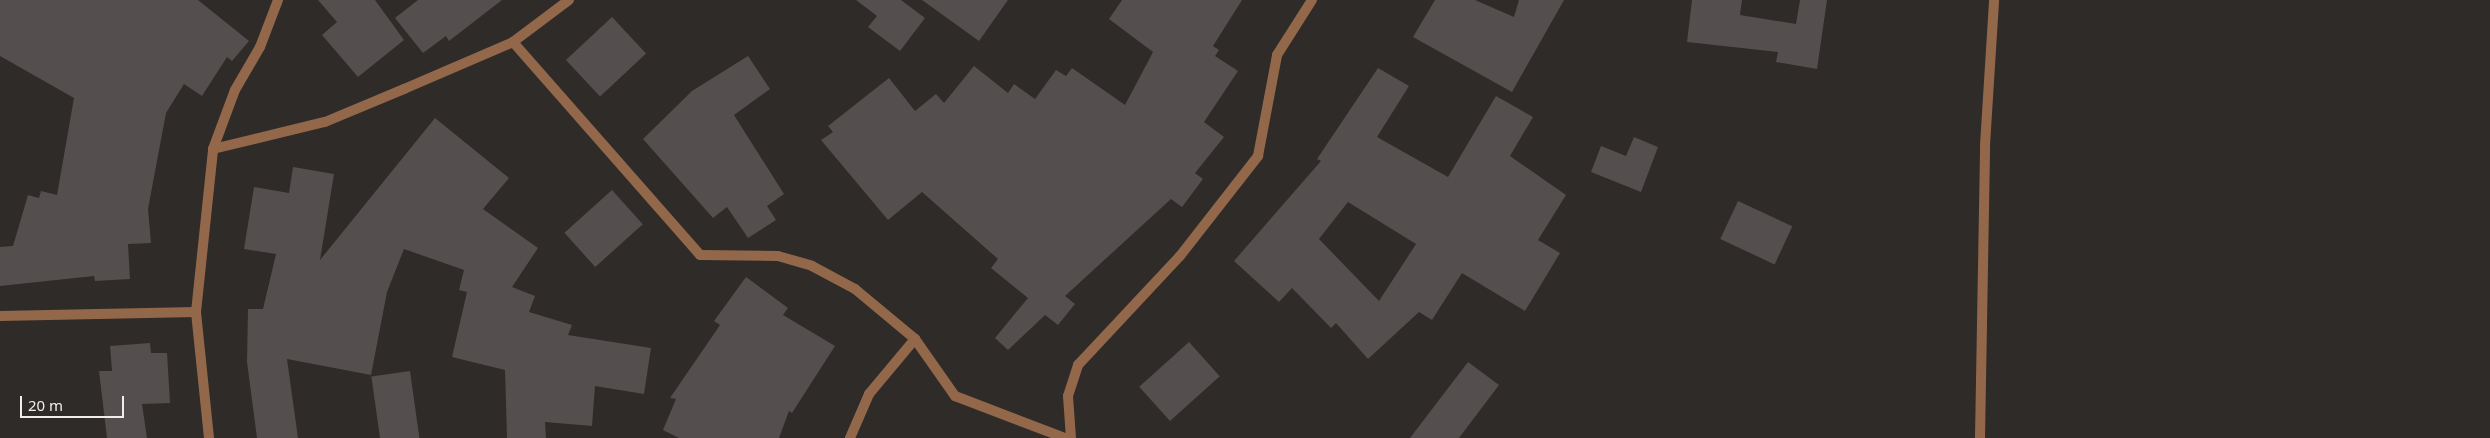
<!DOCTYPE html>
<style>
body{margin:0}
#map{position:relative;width:2490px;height:438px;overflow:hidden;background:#2f2b29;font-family:"Noto Sans",sans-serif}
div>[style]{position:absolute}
.building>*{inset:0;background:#544e4e;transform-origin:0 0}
.minor>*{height:10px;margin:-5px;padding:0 5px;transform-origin:5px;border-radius:5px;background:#93684a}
span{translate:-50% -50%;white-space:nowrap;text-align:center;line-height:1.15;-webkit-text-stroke:4.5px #2f2b29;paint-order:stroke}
.scale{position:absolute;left:20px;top:396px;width:104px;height:22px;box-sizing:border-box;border:2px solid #f0edec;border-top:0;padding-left:6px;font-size:15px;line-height:18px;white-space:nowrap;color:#f0edec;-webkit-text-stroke:4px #2f2b29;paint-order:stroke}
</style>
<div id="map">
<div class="building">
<div style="clip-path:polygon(0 0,198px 0,249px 41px,232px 61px,227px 57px,202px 96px,184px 84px,166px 113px,148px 209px,151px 243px,128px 244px,130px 279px,95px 281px,94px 276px,0 286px,0 247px,13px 246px,28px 195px,39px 198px,41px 191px,57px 195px,74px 98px,0 56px)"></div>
<div style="clip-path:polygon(318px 0,375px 0,404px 40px,358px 77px,322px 35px,337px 22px)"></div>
<div style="clip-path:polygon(418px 0,502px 0,449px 41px,446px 36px,423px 53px,395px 18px)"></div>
<div style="clip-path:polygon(856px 0,901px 0,925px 18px,900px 51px,868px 27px,877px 16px)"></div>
<div style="clip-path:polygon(922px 0,1008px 0,979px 41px)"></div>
<div style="clip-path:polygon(1122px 0,1242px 0,1213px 46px,1219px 50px,1215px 56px,1238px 71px,1204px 122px,1224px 137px,1195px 173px,1203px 179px,1182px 207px,1171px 199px,1065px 296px,1075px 304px,1058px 325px,1045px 315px,1008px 350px,995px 338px,1028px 298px,991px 268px,998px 259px,922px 192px,888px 220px,821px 140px,833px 132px,828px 126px,889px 78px,915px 111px,936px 94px,944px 103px,974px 66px,1008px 93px,1014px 84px,1035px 99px,1056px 70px,1066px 76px,1072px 68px,1125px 105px,1153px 52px,1109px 19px)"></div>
<div style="clip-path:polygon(1435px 0,1475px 0,1514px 17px,1519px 0,1564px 0,1512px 92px,1413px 37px)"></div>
<div style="clip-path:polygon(1692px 0,1742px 0,1740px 15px,1796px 24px,1800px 0,1827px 0,1817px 69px,1776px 62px,1778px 52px,1687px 42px)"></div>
<div style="left:612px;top:17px;width:50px;height:63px;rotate:47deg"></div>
<div style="clip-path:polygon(748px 56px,770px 89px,734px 115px,784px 194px,767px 206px,776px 220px,748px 238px,727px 207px,713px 218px,643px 139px,692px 91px)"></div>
<div style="clip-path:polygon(evenodd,1378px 68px,1409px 86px,1377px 137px,1448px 177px,1496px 96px,1533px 117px,1510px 156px,1566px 195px,1538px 240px,1560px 253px,1525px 311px,1462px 273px,1432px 320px,1419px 312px,1368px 359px,1336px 323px,1331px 328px,1292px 288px,1279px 302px,1234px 261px,1321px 161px,1317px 159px,1378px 68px,1348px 202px,1416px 244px,1379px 301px,1319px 239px,1348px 202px)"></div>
<div style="clip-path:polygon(435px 118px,509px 178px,483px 209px,538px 248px,512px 287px,535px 296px,529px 312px,572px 325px,568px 335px,651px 348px,644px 394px,595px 386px,592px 426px,545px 422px,546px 438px,507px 438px,505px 370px,452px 357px,467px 292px,459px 290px,464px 270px,404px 249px,387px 292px,371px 375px,287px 359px,298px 438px,257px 438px,247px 362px,248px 309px,263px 309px,276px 254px,244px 249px,254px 187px,289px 193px,293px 167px,334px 174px,320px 260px)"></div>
<div style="clip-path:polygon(1634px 137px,1658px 147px,1641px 192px,1591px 172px,1601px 146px,1626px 156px)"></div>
<div style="left:612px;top:190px;width:46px;height:64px;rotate:48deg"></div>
<div style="left:1738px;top:201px;width:60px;height:42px;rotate:25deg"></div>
<div style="clip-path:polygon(746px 277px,788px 308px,783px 315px,835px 346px,792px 413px,789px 411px,779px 438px,679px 438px,663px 430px,676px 399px,670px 398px,720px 325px,714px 321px)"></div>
<div style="left:1189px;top:342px;width:46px;height:67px;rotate:48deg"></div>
<div style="clip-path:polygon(150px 343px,151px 353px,167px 353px,170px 403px,142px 404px,147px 438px,107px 438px,99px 371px,112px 371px,110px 346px)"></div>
<div style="clip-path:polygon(1468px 362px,1499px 385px,1459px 438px,1410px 438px)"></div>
<div style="left:410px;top:371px;width:68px;height:39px;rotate:82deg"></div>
</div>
<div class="minor">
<div style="left:513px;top:42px;width:283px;rotate:48.7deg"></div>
<div style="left:700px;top:255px;width:78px;rotate:0.7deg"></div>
<div style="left:778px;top:256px;width:35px;rotate:16deg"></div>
<div style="left:812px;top:266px;width:49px;rotate:28.1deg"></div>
<div style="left:855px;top:289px;width:78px;rotate:39.8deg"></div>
<div style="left:915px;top:339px;width:70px;rotate:54.9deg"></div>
<div style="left:955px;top:396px;width:118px;rotate:20.9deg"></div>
<div style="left:213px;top:149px;width:115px;rotate:-13.6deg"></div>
<div style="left:325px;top:122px;width:86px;rotate:-22.7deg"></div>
<div style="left:404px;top:89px;width:119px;rotate:-23.3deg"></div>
<div style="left:513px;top:42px;width:70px;rotate:-36.9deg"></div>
<div style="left:0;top:316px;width:196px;rotate:-1.2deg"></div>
<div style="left:209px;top:438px;width:127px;rotate:-95.9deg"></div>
<div style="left:196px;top:312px;width:164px;rotate:-84deg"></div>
<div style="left:213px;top:149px;width:63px;rotate:-69.6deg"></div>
<div style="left:235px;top:90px;width:50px;rotate:-59.8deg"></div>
<div style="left:260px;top:47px;width:50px;rotate:-69deg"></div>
<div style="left:850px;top:438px;width:48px;rotate:-66.6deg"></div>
<div style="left:869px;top:394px;width:72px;rotate:-50.1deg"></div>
<div style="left:1071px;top:438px;width:42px;rotate:-94.1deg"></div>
<div style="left:1068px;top:396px;width:33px;rotate:-72deg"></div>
<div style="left:1078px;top:365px;width:149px;rotate:-46.9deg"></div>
<div style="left:1180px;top:256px;width:127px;rotate:-52deg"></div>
<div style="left:1258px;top:156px;width:103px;rotate:-79.3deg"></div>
<div style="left:1277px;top:55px;width:65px;rotate:-57.5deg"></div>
<div style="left:1980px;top:438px;width:293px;rotate:-89deg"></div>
<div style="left:1985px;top:145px;width:145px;rotate:-86.4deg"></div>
</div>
<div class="scale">20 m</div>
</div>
